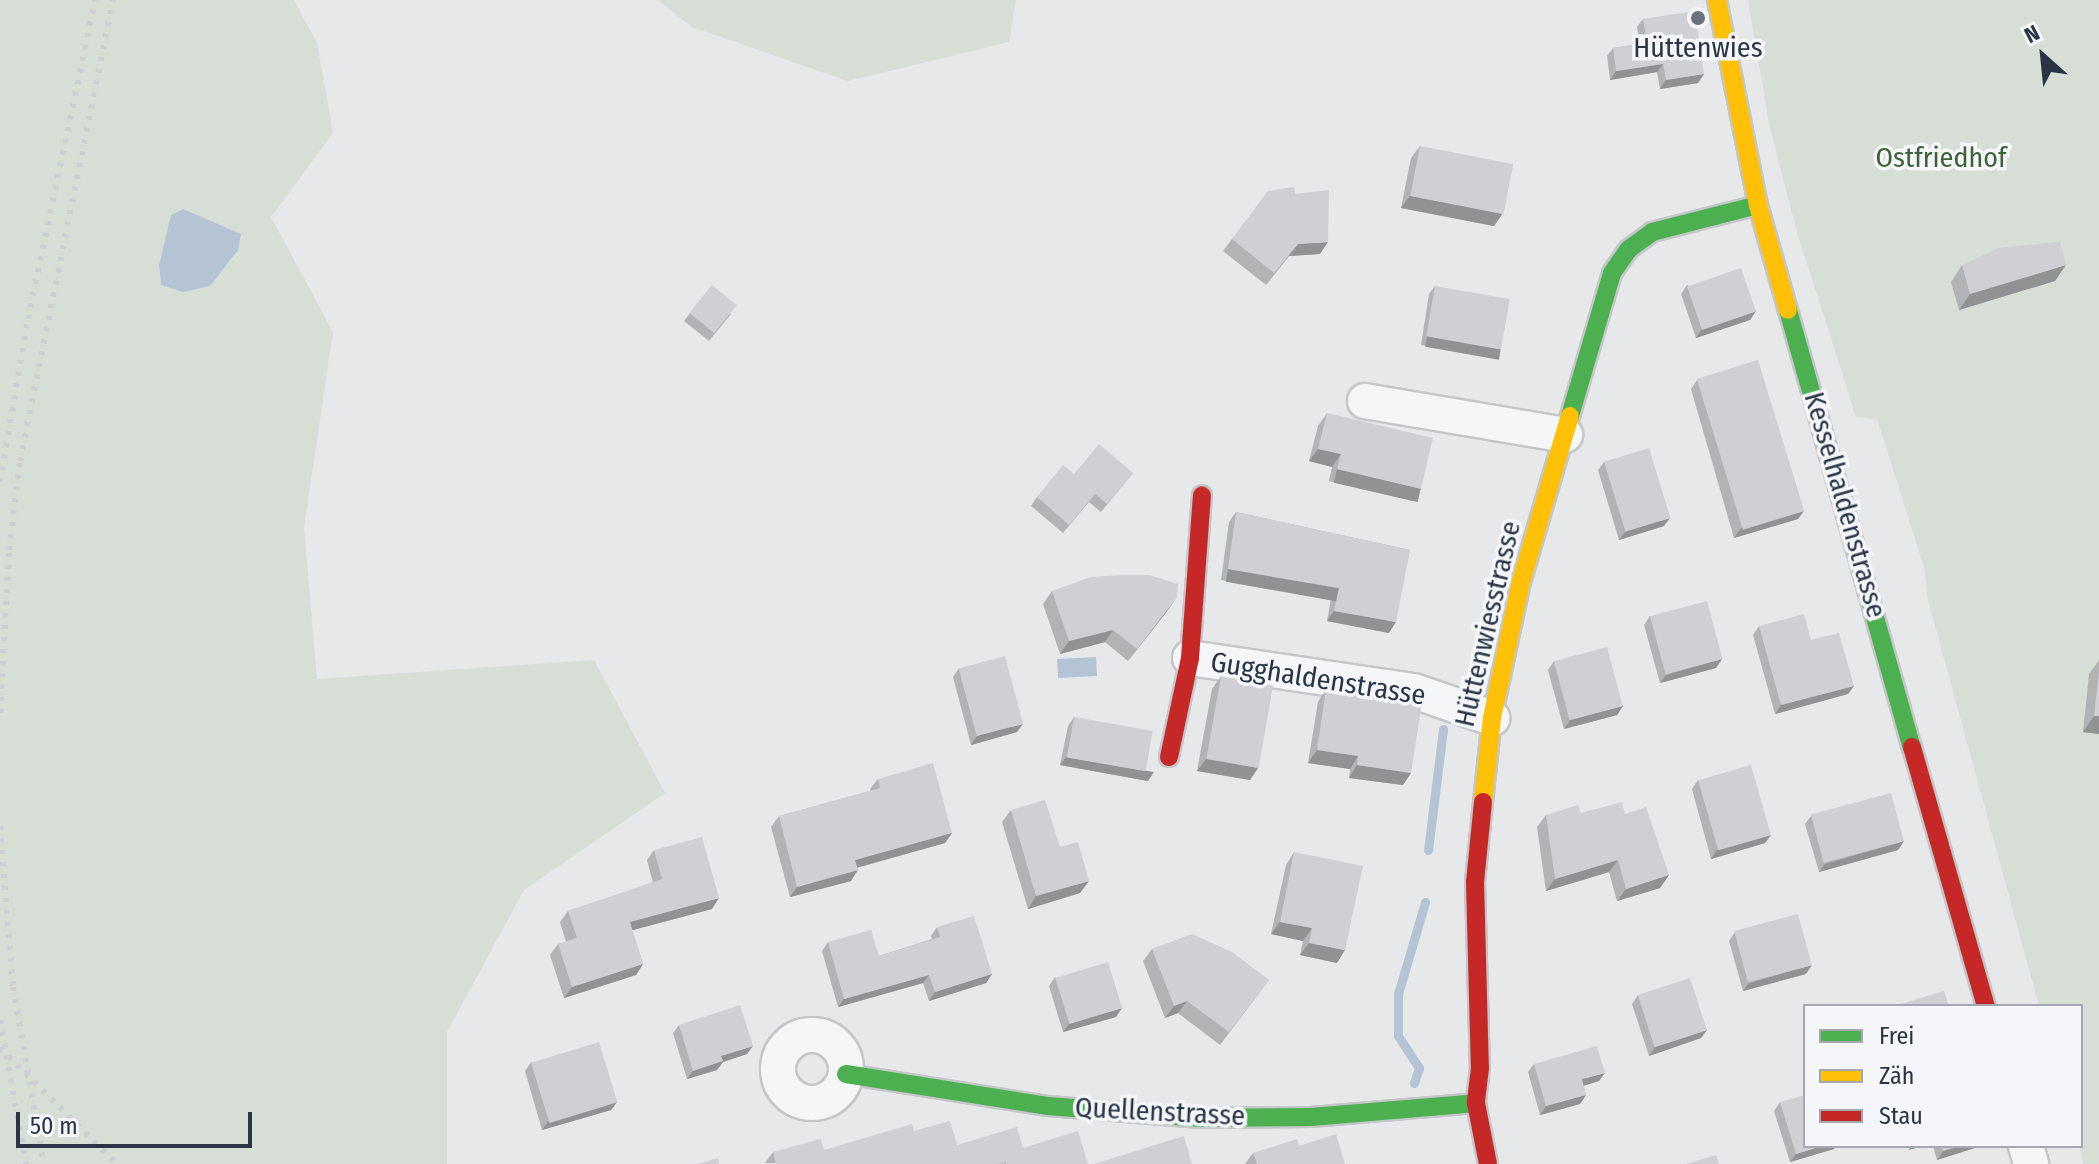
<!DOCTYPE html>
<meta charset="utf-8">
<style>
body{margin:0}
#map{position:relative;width:2099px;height:1164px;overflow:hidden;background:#e6e8ea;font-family:"Fira Sans Condensed",sans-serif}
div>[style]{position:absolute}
.green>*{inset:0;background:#d6ded6}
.water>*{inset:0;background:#b4c4d5;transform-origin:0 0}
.stream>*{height:9px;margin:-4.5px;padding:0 4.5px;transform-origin:4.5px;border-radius:4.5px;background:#b4c4d5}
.roads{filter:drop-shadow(2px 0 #c4c6c8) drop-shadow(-2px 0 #c4c6c8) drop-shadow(0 2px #c4c6c8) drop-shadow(0 -2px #c4c6c8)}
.street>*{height:34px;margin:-17px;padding:0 17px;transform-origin:17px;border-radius:17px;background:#f5f6f7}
.street>.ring{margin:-17px;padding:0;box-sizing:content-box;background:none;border:34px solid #f5f6f7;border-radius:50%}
.fast>*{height:18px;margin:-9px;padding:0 9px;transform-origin:9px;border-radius:9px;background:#4caf50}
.slow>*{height:18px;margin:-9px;padding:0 9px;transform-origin:9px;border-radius:9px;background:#ffc107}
.jam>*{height:18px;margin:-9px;padding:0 9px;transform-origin:9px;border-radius:9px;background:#c62828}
.rail>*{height:6px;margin-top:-3px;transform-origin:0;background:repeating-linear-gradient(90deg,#cecfd2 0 4px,transparent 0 12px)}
.wall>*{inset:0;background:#b1b3b5}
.shaded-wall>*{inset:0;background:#909294;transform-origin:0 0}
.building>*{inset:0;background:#ced0d3;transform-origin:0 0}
.dots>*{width:22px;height:22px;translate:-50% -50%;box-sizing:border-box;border:4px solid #f4f6f9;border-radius:50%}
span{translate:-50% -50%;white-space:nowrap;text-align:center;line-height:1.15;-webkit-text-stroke:7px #f4f6f9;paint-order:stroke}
.poi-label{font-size:28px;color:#2b3445}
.park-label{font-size:28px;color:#3f6138}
.street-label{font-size:28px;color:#2b3445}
.legend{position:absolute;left:1803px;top:1004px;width:280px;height:144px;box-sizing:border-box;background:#f4f6f9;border:2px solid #a4a8b1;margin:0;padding:10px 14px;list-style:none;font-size:24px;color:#2b3445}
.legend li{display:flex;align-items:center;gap:16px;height:40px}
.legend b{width:40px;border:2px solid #a4a8b1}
.north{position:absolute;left:2003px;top:16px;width:80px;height:80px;-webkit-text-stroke:6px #f4f6f9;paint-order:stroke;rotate:333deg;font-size:22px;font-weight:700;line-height:32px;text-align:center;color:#2b3445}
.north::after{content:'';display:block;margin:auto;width:28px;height:36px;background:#2b3445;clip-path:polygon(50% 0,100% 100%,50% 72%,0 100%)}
.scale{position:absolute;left:16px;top:1112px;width:236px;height:36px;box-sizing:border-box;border:4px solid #2b3445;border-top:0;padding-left:10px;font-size:24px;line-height:28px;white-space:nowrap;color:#2b3445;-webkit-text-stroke:6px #f4f6f9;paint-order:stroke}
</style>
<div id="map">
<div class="green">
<div style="clip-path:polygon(evenodd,0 0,294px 0,317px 43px,333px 133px,271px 217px,333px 332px,304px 527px,317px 679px,594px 660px,665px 793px,524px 890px,447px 1032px,447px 1164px,0 1164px,0 0,171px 215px,238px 250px,210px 285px,183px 292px,161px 285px,159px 265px,171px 215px)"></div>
<div style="clip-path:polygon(658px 0,1016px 0,1009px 42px,848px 81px,692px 27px)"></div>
<div style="clip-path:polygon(1748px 0,2099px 0,2099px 1164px,2083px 1164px,2079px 1146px,2081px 1006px,2039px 1006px,1928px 600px,1924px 567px,1877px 419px,1856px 417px,1796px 229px,1769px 123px)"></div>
</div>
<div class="water">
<div style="clip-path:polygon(183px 209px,241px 234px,238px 250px,210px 286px,183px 292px,161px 285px,159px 265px,171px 215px)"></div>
<div style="left:1096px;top:657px;width:19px;height:39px;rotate:87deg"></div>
</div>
<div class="stream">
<div style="left:1428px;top:850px;width:122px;rotate:-82.9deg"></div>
<div style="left:1414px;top:1083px;width:16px;rotate:-72deg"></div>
<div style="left:1419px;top:1068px;width:38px;rotate:-123deg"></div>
<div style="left:1398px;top:1036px;width:42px;rotate:-90deg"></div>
<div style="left:1398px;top:994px;width:96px;rotate:-73.6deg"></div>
</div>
<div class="roads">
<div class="street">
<div style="left:1365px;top:401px;width:203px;rotate:9.6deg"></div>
<div style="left:1190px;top:658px;width:226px;rotate:8.4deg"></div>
<div style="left:1414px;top:691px;width:83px;rotate:19.1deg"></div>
<div class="ring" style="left:778px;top:1035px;width:34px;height:34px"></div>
<div style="left:2026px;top:1146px;width:19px;rotate:74deg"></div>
</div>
<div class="fast">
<div style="left:1788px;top:310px;width:454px;rotate:74.2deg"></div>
<div style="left:1570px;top:416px;width:149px;rotate:-73.6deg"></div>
<div style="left:1612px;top:273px;width:29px;rotate:-55deg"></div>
<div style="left:1629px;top:249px;width:29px;rotate:-36deg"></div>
<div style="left:1652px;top:232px;width:109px;rotate:-14.3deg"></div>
<div style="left:846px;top:1074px;width:205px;rotate:9deg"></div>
<div style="left:1048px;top:1106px;width:153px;rotate:4.5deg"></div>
<div style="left:1201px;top:1118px;width:110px;rotate:-0.5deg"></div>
<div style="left:1311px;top:1117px;width:166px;rotate:-4.8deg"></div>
</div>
<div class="slow">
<div style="left:1717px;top:0;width:209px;rotate:78.7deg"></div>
<div style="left:1758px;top:205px;width:109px;rotate:74.1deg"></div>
<div style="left:1483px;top:802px;width:84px;rotate:-83.9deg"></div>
<div style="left:1492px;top:718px;width:139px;rotate:-78deg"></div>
<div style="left:1521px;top:582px;width:173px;rotate:-73.6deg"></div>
</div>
<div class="jam">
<div style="left:1912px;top:747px;width:269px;rotate:74.1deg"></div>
<div style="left:1169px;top:757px;width:101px;rotate:-78deg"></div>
<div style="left:1190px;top:658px;width:163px;rotate:-85.8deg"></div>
<div style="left:1483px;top:802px;width:80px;rotate:95.7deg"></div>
<div style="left:1475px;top:882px;width:186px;rotate:88.5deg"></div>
<div style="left:1480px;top:1068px;width:35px;rotate:97deg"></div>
<div style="left:1476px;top:1103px;width:62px;rotate:78.9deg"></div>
</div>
</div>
<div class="rail">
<div style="left:0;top:482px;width:165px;rotate:-80.3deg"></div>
<div style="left:28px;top:319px;width:326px;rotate:-78.1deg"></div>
<div style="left:0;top:713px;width:163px;rotate:-86.8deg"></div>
<div style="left:9px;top:550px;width:90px;rotate:-83deg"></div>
<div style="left:20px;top:461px;width:470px;rotate:-78.6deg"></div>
<div style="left:0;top:826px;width:162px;rotate:85.4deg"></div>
<div style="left:13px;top:987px;width:180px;rotate:80.1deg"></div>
<div style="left:0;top:1020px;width:146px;rotate:79.8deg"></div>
<div style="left:0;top:1048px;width:165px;rotate:44.8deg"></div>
</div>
<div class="wall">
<div style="clip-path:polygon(1643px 19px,1704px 74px,1698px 83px,1660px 89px,1657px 72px,1610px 80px,1607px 56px,1613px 48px,1640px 44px,1637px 27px)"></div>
<div style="clip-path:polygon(1420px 146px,1503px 213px,1494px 226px,1401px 208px,1411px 158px)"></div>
<div style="clip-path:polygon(1295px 194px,1320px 254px,1289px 256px,1266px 285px,1223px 251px,1232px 239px)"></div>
<div style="clip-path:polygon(1962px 265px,2055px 281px,1959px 310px,1951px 282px)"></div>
<div style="clip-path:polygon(1687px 285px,1756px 311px,1750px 320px,1696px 338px,1681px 294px)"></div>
<div style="clip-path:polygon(1435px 286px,1495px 358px,1421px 345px,1429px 294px)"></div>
<div style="clip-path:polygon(690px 313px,731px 314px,709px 341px,684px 321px)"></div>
<div style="clip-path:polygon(1697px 380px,1798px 519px,1734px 538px,1691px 389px)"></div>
<div style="clip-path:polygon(1327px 413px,1421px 489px,1412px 501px,1329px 481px,1332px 467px,1309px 461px,1318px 426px)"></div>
<div style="clip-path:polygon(1604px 462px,1664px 526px,1619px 540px,1598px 470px)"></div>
<div style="clip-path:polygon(1133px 473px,1101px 512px,1089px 502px,1063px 533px,1031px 506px,1037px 497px,1074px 474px)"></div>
<div style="clip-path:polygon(1236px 512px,1410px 550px,1389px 633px,1327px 621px,1331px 599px,1221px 580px,1229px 522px)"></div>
<div style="clip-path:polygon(1052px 591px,1168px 610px,1128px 661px,1105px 642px,1060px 654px,1043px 604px)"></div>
<div style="clip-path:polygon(1650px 616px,1722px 659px,1716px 668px,1660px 683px,1644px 625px)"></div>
<div style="clip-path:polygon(1759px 626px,1811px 640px,1854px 686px,1848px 694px,1775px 714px,1753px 635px)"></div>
<div style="clip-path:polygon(2099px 660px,2099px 734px,2083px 732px,2089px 674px)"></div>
<div style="clip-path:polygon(1554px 661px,1623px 706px,1617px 715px,1564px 729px,1548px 670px)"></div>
<div style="clip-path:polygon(959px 668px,1017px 732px,971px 745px,953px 677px)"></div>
<div style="clip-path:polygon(1221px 676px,1258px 768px,1250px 780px,1197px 771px,1212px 689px)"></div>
<div style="clip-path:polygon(1326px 689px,1411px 773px,1403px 785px,1349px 778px,1350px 769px,1308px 763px,1318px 702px)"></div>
<div style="clip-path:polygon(1074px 717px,1148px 781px,1060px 765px,1068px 726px)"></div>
<div style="clip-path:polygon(878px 779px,952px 833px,945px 843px,857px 868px,851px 881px,790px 897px,771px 827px,779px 816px,870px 791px,870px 789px)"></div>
<div style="clip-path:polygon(1698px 780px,1771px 835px,1765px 843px,1711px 859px,1692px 789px)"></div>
<div style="clip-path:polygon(1011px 810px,1080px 893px,1028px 909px,1002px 822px)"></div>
<div style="clip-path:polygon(1581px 813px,1625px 814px,1669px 875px,1660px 888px,1617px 901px,1609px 872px,1546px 891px,1537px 827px,1546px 815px)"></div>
<div style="clip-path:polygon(1811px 816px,1904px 841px,1898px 850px,1819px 872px,1805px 824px)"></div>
<div style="clip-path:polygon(654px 850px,712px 909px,632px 930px,643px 964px,636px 975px,564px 998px,550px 955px,558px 944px,566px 942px,560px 922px,568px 911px,653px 883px,647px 860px)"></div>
<div style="clip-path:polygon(1294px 852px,1337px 963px,1300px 955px,1303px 941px,1271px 934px,1286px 865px)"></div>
<div style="clip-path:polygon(937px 927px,992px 974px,986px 983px,929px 1001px,923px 983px,838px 1007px,822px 951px,828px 942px,879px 956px,932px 939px,931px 936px)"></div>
<div style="clip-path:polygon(1735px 932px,1806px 974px,1743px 991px,1729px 941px)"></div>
<div style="clip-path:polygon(1152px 949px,1269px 980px,1220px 1045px,1178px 1013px,1165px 1018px,1143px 961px)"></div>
<div style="clip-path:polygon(1055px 977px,1116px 1017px,1063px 1032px,1049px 986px)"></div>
<div style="clip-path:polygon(1638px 995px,1707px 1030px,1701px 1038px,1649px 1056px,1632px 1004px)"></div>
<div style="clip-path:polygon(679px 1025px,747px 1054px,723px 1062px,717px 1070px,687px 1079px,673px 1033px)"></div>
<div style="clip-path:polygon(531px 1062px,617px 1102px,611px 1110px,542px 1130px,525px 1071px)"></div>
<div style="clip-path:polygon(1534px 1064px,1599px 1081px,1583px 1086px,1586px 1095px,1580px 1104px,1540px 1115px,1528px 1072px)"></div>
<div style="clip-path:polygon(1780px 1102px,1805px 1146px,1836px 1146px,1834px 1149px,1790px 1162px,1774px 1111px)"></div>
<div style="clip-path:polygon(914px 1131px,957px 1145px,1023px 1148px,1088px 1164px,765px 1163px,773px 1152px,824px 1150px)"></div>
<div style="clip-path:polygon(1299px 1146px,1345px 1164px,1245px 1164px,1253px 1153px)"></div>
<div style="clip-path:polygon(1933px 1146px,1981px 1146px,1937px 1160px)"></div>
</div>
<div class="shaded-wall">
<div style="clip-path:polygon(1663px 64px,1657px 72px,1610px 80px,1616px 71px)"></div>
<div style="clip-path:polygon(1704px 74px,1698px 83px,1660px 89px,1666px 80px)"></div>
<div style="clip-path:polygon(1410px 196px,1503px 213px,1494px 226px,1401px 208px)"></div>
<div style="clip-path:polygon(1328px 242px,1320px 254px,1289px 256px,1266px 285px,1298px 244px)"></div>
<div style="clip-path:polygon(2066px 265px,2055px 281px,1959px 310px,1970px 294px)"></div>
<div style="clip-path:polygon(1756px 311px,1750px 320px,1696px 338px,1702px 329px)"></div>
<div style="left:1427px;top:336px;width:75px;height:11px;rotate:10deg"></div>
<div style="clip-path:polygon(1318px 449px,1341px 454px,1332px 467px,1309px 461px)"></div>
<div style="left:1337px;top:469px;width:86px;height:14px;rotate:13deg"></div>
<div style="clip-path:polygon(1804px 511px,1798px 519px,1734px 538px,1740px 529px)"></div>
<div style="clip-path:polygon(1670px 518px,1664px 526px,1619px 540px,1625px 532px)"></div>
<div style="left:1228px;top:569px;width:113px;height:13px;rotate:10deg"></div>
<div style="clip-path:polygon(1177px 597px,1168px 610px,1128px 661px,1137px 649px)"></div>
<div style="clip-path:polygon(1334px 611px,1396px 622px,1389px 633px,1327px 621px)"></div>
<div style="clip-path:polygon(1113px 630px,1105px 642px,1060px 654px,1069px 641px)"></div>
<div style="clip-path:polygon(1722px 659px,1716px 668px,1660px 683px,1666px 675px)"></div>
<div style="clip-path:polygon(1854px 686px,1848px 694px,1775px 714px,1781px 705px)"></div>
<div style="clip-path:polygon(1623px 706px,1617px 715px,1564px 729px,1570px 720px)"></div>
<div style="clip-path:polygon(2094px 716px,2099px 716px,2099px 734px,2083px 732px)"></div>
<div style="clip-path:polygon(1023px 724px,1017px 732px,971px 745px,977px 736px)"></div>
<div style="clip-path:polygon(1317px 750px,1358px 756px,1350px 769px,1308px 763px)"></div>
<div style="clip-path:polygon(1066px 757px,1154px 772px,1148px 781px,1060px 765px)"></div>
<div style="clip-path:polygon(1206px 759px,1258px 768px,1250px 780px,1197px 771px)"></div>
<div style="clip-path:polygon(1357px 765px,1411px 773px,1403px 785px,1349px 778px)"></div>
<div style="clip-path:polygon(952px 833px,945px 843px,848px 870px,855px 860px)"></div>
<div style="clip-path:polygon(1771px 835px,1765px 843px,1711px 859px,1717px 850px)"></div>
<div style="clip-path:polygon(1904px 841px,1898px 850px,1819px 872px,1825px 864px)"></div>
<div style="clip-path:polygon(1618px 860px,1609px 872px,1546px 891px,1555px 879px)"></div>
<div style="clip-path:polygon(858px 870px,851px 881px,790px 897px,797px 887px)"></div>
<div style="clip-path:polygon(1669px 875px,1660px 888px,1617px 901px,1626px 889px)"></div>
<div style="clip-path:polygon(1089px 881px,1080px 893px,1028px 909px,1036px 896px)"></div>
<div style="clip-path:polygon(719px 898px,712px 909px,622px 933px,630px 922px)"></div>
<div style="clip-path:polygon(1280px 922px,1312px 928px,1303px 941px,1271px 934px)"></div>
<div style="clip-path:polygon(1309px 943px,1345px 950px,1337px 963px,1300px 955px)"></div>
<div style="clip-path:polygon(643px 964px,636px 975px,564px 998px,572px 987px)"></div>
<div style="clip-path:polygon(1812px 965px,1806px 974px,1743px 991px,1749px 983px)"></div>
<div style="clip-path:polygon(992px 974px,986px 983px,929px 1001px,935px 992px)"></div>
<div style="clip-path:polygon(929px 975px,923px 983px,838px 1007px,844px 999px)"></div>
<div style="clip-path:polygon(1187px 1001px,1178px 1013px,1165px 1018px,1174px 1006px)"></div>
<div style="clip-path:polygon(1122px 1008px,1116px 1017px,1063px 1032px,1069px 1024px)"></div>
<div style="clip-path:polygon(1707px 1030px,1701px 1038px,1649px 1056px,1655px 1047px)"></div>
<div style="clip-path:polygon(753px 1046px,747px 1054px,723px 1062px,717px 1070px,687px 1079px,693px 1071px,721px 1056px)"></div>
<div style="clip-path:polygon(1605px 1073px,1599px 1081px,1576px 1088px,1582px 1079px)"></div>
<div style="clip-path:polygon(1586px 1095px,1580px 1104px,1540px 1115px,1546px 1106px)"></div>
<div style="clip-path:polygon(617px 1102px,611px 1110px,542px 1130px,548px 1122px)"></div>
<div style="clip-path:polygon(1822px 1146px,1836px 1146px,1834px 1149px,1790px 1162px,1796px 1154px)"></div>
<div style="clip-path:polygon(1911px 1146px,1923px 1146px,1909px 1150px)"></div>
<div style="clip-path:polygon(1960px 1146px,1981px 1146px,1937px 1160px,1943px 1151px)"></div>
</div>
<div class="building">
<div style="clip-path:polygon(1695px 11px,1704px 74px,1666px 80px,1663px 64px,1616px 71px,1613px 48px,1647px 42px,1643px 19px)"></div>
<div style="left:1420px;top:146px;width:95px;height:51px;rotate:11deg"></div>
<div style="clip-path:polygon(1294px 187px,1295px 194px,1329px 190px,1328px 242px,1298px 244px,1274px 273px,1232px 239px,1268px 191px)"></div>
<div style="clip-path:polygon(2060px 242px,2066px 265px,1970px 294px,1962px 265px,1999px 248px)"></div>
<div style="left:1741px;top:268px;width:46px;height:57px;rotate:71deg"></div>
<div style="left:712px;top:285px;width:32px;height:36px;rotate:39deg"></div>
<div style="left:1435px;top:286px;width:76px;height:51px;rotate:10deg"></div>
<div style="left:1758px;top:360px;width:158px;height:64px;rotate:73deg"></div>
<div style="clip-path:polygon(1327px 413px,1433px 438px,1421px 489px,1337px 469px,1341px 454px,1318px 449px)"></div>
<div style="clip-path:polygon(1099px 444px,1133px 473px,1107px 504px,1095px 494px,1069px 525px,1037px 497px,1063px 465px,1074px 474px)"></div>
<div style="left:1649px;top:448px;width:73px;height:47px;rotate:73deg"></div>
<div style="clip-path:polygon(1236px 512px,1410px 550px,1396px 622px,1334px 611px,1339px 588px,1228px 569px)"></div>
<div style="clip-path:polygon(1123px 575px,1149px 575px,1178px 584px,1177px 597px,1137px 649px,1113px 630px,1069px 641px,1052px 591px,1091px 577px)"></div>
<div style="left:1707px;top:601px;width:60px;height:59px;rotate:75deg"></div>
<div style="clip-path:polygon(1804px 614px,1811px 640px,1839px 633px,1854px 686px,1781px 705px,1759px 626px)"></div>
<div style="left:1607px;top:647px;width:61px;height:55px;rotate:75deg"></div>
<div style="left:1005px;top:656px;width:70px;height:48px;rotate:75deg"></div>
<div style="clip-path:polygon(2099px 672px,2099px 716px,2094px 716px)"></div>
<div style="left:1221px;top:676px;width:53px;height:84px;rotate:10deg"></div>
<div style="clip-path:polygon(1326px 689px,1422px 703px,1411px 773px,1357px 765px,1358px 756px,1317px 750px)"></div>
<div style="left:1074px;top:717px;width:80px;height:41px;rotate:10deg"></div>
<div style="clip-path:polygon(933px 763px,952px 833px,855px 860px,858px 870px,797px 887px,779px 816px,880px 788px,878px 779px)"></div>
<div style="left:1751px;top:765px;width:73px;height:55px;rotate:74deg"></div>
<div style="left:1891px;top:793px;width:50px;height:83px;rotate:75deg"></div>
<div style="clip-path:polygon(1045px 800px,1060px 847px,1078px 842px,1089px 881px,1036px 896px,1011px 810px)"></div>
<div style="clip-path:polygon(1622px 802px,1625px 814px,1646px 807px,1669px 875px,1626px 889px,1618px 860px,1555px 879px,1546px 815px,1578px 805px,1581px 813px)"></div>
<div style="clip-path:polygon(702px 837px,719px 898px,630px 922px,643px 964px,572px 987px,558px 944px,577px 938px,568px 911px,662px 879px,654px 850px)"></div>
<div style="clip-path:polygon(1294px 852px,1363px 866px,1345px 950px,1309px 943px,1312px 928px,1280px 922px)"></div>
<div style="left:1798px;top:914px;width:53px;height:66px;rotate:75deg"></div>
<div style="clip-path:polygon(974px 916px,992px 974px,935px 992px,929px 975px,844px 999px,828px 942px,871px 930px,879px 956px,940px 937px,937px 927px)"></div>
<div style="clip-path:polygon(1192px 934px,1232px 952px,1269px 980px,1229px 1032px,1187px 1001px,1174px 1006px,1152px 949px)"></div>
<div style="left:1108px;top:962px;width:48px;height:55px;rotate:73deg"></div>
<div style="left:1690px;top:978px;width:55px;height:55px;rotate:72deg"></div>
<div style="clip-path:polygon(1944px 991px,1949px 1006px,1894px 1006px)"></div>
<div style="clip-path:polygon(740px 1005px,753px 1046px,721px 1056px,723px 1061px,693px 1071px,679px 1025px)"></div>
<div style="left:599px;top:1042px;width:63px;height:71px;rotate:73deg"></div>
<div style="clip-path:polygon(1597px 1046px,1605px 1073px,1582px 1079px,1586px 1095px,1546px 1106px,1534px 1064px)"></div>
<div style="clip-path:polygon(1805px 1095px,1805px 1146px,1822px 1146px,1796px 1154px,1780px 1102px)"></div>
<div style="clip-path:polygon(950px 1121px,957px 1145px,1017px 1127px,1023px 1148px,1078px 1131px,1088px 1164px,1006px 1164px,1006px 1162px,996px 1164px,776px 1164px,773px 1152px,821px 1139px,824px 1150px,912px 1124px,914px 1131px)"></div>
<div style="clip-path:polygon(1336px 1134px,1345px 1164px,1257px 1164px,1253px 1153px,1297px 1139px,1299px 1146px)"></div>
<div style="clip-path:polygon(1184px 1136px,1192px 1164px,1094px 1164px)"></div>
<div style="clip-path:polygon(1942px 1146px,1960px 1146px,1943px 1151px)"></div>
<div style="clip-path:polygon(1716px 1155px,1719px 1164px,1686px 1164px)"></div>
<div style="clip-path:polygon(718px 1158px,719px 1164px,698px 1164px)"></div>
</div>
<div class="dots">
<div style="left:1698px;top:18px;background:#6c737f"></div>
</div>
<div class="poi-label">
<span style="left:1698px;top:48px">Hüttenwies</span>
</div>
<div class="park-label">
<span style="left:1941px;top:158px">Ostfriedhof</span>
</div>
<div class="street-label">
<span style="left:1845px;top:505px;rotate:74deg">Kesselhaldenstrasse</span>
<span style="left:1488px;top:624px;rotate:-77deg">Hüttenwiesstrasse</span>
<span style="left:1318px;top:679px;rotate:9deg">Gugghaldenstrasse</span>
<span style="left:1160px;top:1112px;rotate:3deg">Quellenstrasse</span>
</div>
<ul class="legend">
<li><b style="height:10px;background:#4caf50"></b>Frei</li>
<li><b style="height:10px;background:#ffc107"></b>Zäh</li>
<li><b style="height:10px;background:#c62828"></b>Stau</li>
</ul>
<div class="north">N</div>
<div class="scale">50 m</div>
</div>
